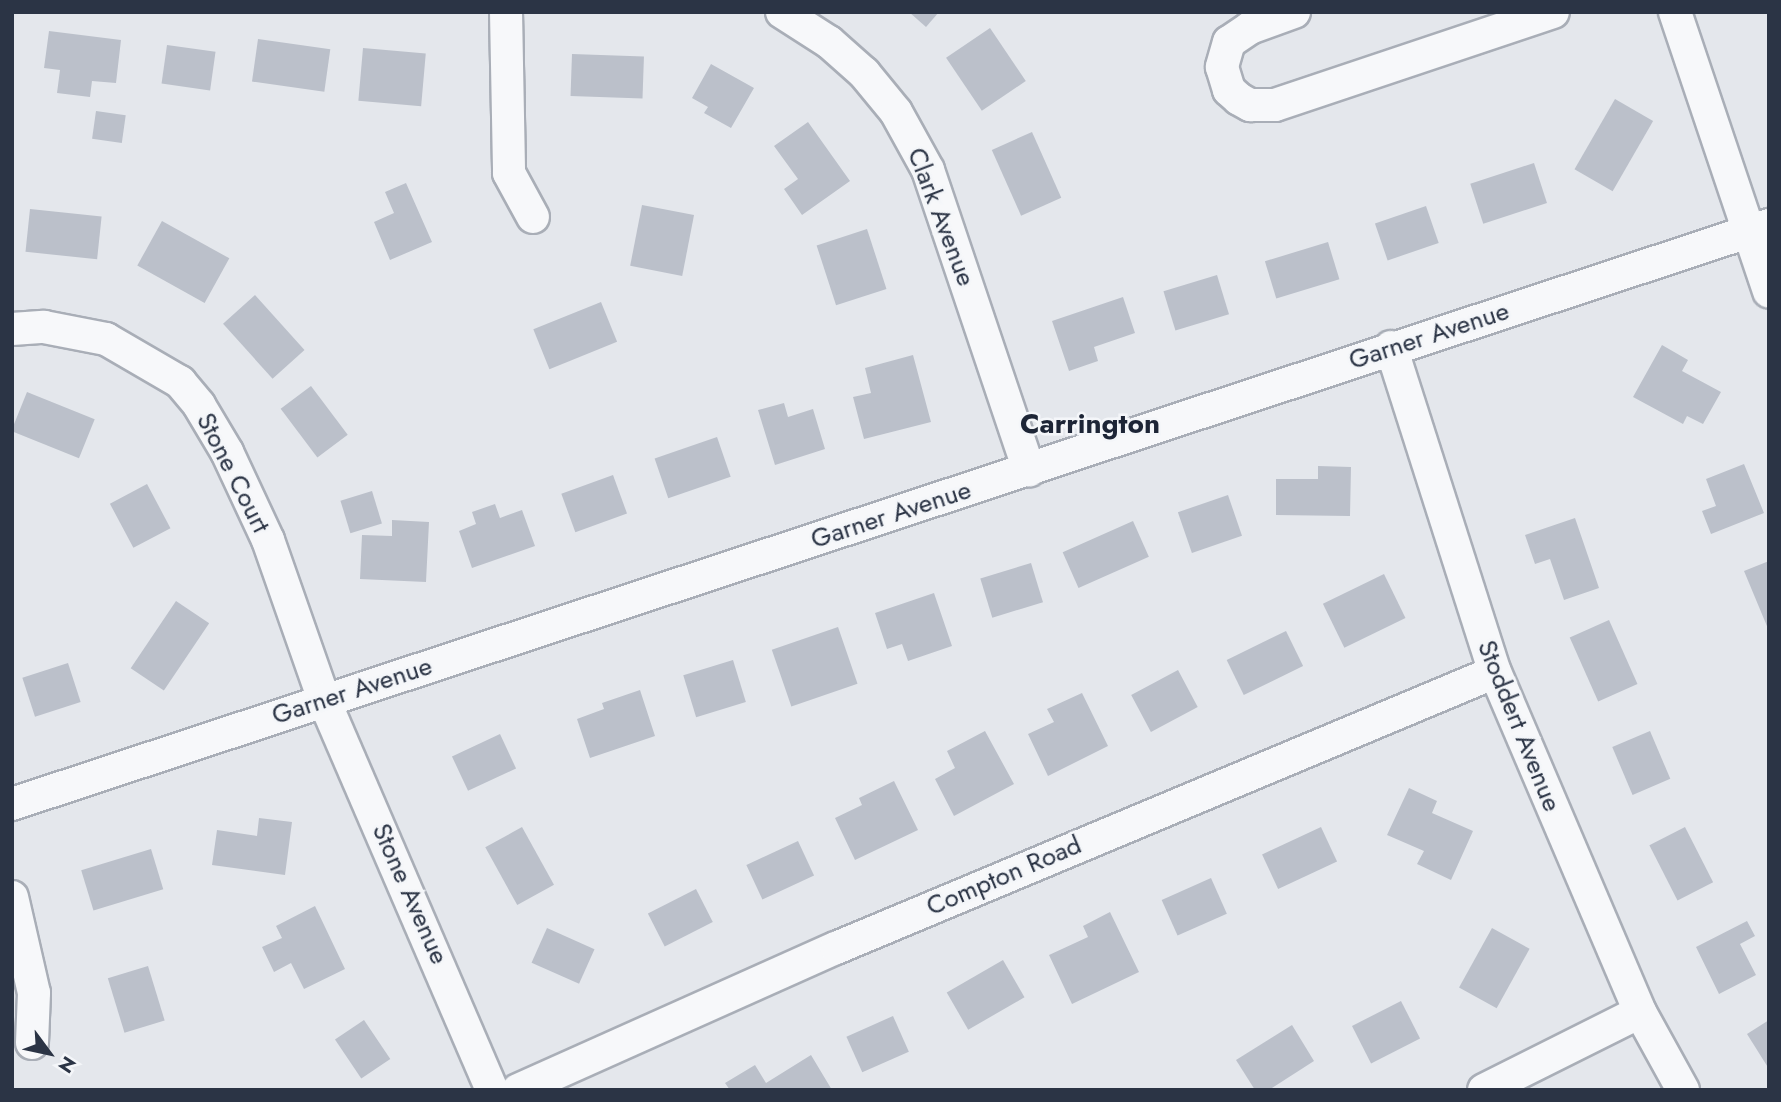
<!DOCTYPE html>
<style>
body{margin:0}
#map{position:relative;width:1781px;height:1102px;overflow:hidden;background:#e4e7ec;font-family:Jost,sans-serif}
div>[style]{position:absolute}
.building>*{inset:0;background:#bbc0ca;transform-origin:0 0}
.roads{filter:drop-shadow(2px 0 #a9aeb7) drop-shadow(-2px 0 #a9aeb7) drop-shadow(0 2px #a9aeb7) drop-shadow(0 -2px #a9aeb7)}
.minor>*{height:32px;margin:-16px;padding:0 16px;transform-origin:16px;border-radius:16px;background:#f7f8fa}
span{translate:-50% -50%;white-space:nowrap;text-align:center;line-height:1.15;-webkit-text-stroke:5px #f4f6f9;paint-order:stroke}
.street-label{font-size:26px;color:#2b3445}
.neighbourhood-label{font-size:28px;color:#1d2536;font-weight:700}
.frame{position:absolute;inset:0;border:14px solid #2b3445;pointer-events:none}
.north{position:absolute;left:14px;top:1018px;width:70px;height:70px;-webkit-text-stroke:5px #f4f6f9;paint-order:stroke;rotate:123deg;font-size:19px;font-weight:700;line-height:28px;text-align:center;color:#2b3445}
.north::after{content:'';display:block;margin:auto;width:24px;height:32px;background:#2b3445;clip-path:polygon(50% 0,100% 100%,50% 72%,0 100%)}
</style>
<div id="map">
<div class="building">
<div style="clip-path:polygon(909px 12px,939px 12px,926px 27px)"></div>
<div style="left:990px;top:28px;width:64px;height:53px;rotate:56deg"></div>
<div style="clip-path:polygon(49px 31px,121px 40px,116px 83px,92px 81px,90px 97px,57px 93px,60px 70px,44px 68px)"></div>
<div style="left:258px;top:39px;width:73px;height:43px;rotate:8deg"></div>
<div style="left:167px;top:45px;width:49px;height:39px;rotate:8deg"></div>
<div style="left:363px;top:48px;width:63px;height:53px;rotate:5deg"></div>
<div style="left:572px;top:54px;width:72px;height:42px;rotate:2deg"></div>
<div style="clip-path:polygon(711px 64px,754px 88px,731px 128px,704px 113px,708px 107px,692px 98px)"></div>
<div style="left:1615px;top:99px;width:44px;height:81px;rotate:30deg"></div>
<div style="left:96px;top:111px;width:30px;height:28px;rotate:8deg"></div>
<div style="clip-path:polygon(808px 122px,850px 181px,802px 215px,784px 189px,798px 179px,774px 146px)"></div>
<div style="left:1032px;top:132px;width:72px;height:44px;rotate:66deg"></div>
<div style="left:1534px;top:163px;width:42px;height:67px;rotate:72deg"></div>
<div style="clip-path:polygon(406px 183px,432px 242px,390px 260px,374px 222px,394px 213px,385px 192px)"></div>
<div style="left:642px;top:205px;width:53px;height:62px;rotate:11deg"></div>
<div style="left:1426px;top:206px;width:39px;height:54px;rotate:71deg"></div>
<div style="left:30px;top:209px;width:72px;height:43px;rotate:6deg"></div>
<div style="left:162px;top:221px;width:77px;height:51px;rotate:29deg"></div>
<div style="left:867px;top:229px;width:63px;height:53px;rotate:72deg"></div>
<div style="left:1328px;top:242px;width:39px;height:66px;rotate:73deg"></div>
<div style="left:1217px;top:275px;width:41px;height:56px;rotate:73deg"></div>
<div style="left:255px;top:295px;width:74px;height:43px;rotate:48deg"></div>
<div style="clip-path:polygon(1123px 297px,1135px 333px,1094px 347px,1098px 361px,1069px 371px,1052px 321px)"></div>
<div style="left:601px;top:302px;width:43px;height:73px;rotate:68deg"></div>
<div style="clip-path:polygon(1662px 345px,1688px 360px,1682px 371px,1721px 392px,1703px 424px,1687px 416px,1683px 424px,1633px 397px)"></div>
<div style="clip-path:polygon(913px 355px,931px 422px,864px 439px,853px 397px,871px 393px,865px 368px)"></div>
<div style="left:311px;top:386px;width:61px;height:38px;rotate:53deg"></div>
<div style="left:27px;top:392px;width:73px;height:42px;rotate:22deg"></div>
<div style="clip-path:polygon(784px 403px,788px 417px,813px 409px,825px 449px,775px 465px,758px 410px)"></div>
<div style="left:717px;top:437px;width:42px;height:66px;rotate:71deg"></div>
<div style="clip-path:polygon(1744px 464px,1764px 513px,1711px 534px,1702px 511px,1716px 506px,1706px 479px)"></div>
<div style="clip-path:polygon(1318px 466px,1351px 467px,1350px 516px,1276px 515px,1276px 479px,1318px 479px)"></div>
<div style="left:613px;top:475px;width:41px;height:55px;rotate:70deg"></div>
<div style="left:147px;top:484px;width:50px;height:42px;rotate:62deg"></div>
<div style="left:372px;top:491px;width:34px;height:33px;rotate:73deg"></div>
<div style="left:1228px;top:495px;width:43px;height:53px;rotate:71deg"></div>
<div style="clip-path:polygon(495px 504px,500px 518px,522px 510px,535px 546px,472px 568px,459px 531px,476px 524px,472px 512px)"></div>
<div style="clip-path:polygon(1575px 518px,1599px 588px,1564px 600px,1550px 559px,1535px 564px,1525px 535px)"></div>
<div style="clip-path:polygon(392px 520px,429px 522px,426px 582px,360px 579px,362px 535px,392px 536px)"></div>
<div style="left:1133px;top:521px;width:39px;height:77px;rotate:66deg"></div>
<div style="clip-path:polygon(1769px 561px,1769px 631px,1744px 571px)"></div>
<div style="left:1031px;top:563px;width:41px;height:53px;rotate:73deg"></div>
<div style="left:1384px;top:574px;width:49px;height:68px;rotate:64deg"></div>
<div style="clip-path:polygon(934px 593px,952px 646px,908px 661px,902px 644px,887px 649px,875px 613px)"></div>
<div style="left:176px;top:601px;width:40px;height:81px;rotate:34deg"></div>
<div style="left:1609px;top:620px;width:70px;height:43px;rotate:66deg"></div>
<div style="left:838px;top:627px;width:60px;height:70px;rotate:71deg"></div>
<div style="left:1286px;top:631px;width:39px;height:66px;rotate:64deg"></div>
<div style="left:733px;top:660px;width:44px;height:52px;rotate:73deg"></div>
<div style="left:68px;top:663px;width:41px;height:48px;rotate:72deg"></div>
<div style="left:1178px;top:670px;width:42px;height:53px;rotate:62deg"></div>
<div style="clip-path:polygon(640px 690px,655px 736px,590px 758px,577px 719px,604px 709px,602px 703px)"></div>
<div style="clip-path:polygon(1082px 693px,1108px 746px,1048px 776px,1028px 734px,1054px 722px,1047px 709px)"></div>
<div style="clip-path:polygon(985px 731px,1014px 784px,954px 816px,935px 779px,955px 768px,947px 751px)"></div>
<div style="left:1650px;top:731px;width:52px;height:41px;rotate:67deg"></div>
<div style="left:500px;top:734px;width:38px;height:53px;rotate:65deg"></div>
<div style="clip-path:polygon(894px 781px,918px 830px,855px 860px,835px 818px,862px 805px,859px 798px)"></div>
<div style="clip-path:polygon(1409px 788px,1437px 801px,1432px 813px,1473px 831px,1451px 880px,1417px 864px,1424px 851px,1387px 835px)"></div>
<div style="clip-path:polygon(259px 818px,292px 822px,285px 875px,212px 865px,217px 830px,257px 836px)"></div>
<div style="left:522px;top:827px;width:66px;height:42px;rotate:61deg"></div>
<div style="left:1321px;top:827px;width:38px;height:65px;rotate:65deg"></div>
<div style="left:1685px;top:827px;width:62px;height:40px;rotate:63deg"></div>
<div style="left:798px;top:841px;width:38px;height:57px;rotate:65deg"></div>
<div style="left:151px;top:849px;width:42px;height:73px;rotate:73deg"></div>
<div style="left:1211px;top:878px;width:39px;height:54px;rotate:66deg"></div>
<div style="left:696px;top:889px;width:37px;height:54px;rotate:63deg"></div>
<div style="clip-path:polygon(315px 906px,345px 969px,304px 989px,291px 963px,274px 972px,262px 947px,282px 938px,276px 926px)"></div>
<div style="clip-path:polygon(1110px 912px,1139px 972px,1072px 1004px,1049px 955px,1088px 937px,1083px 926px)"></div>
<div style="clip-path:polygon(1747px 921px,1755px 936px,1740px 944px,1756px 975px,1719px 994px,1696px 947px)"></div>
<div style="left:547px;top:928px;width:52px;height:38px;rotate:24deg"></div>
<div style="left:1492px;top:928px;width:43px;height:68px;rotate:29deg"></div>
<div style="left:1003px;top:960px;width:43px;height:65px;rotate:60deg"></div>
<div style="left:148px;top:966px;width:57px;height:42px;rotate:73deg"></div>
<div style="left:1401px;top:1001px;width:42px;height:55px;rotate:63deg"></div>
<div style="left:893px;top:1016px;width:39px;height:51px;rotate:66deg"></div>
<div style="left:364px;top:1020px;width:47px;height:35px;rotate:56deg"></div>
<div style="clip-path:polygon(1769px 1020px,1769px 1069px,1747px 1034px)"></div>
<div style="clip-path:polygon(1292px 1025px,1314px 1061px,1269px 1090px,1255px 1090px,1236px 1060px)"></div>
<div style="clip-path:polygon(811px 1055px,832px 1090px,730px 1090px,725px 1083px,755px 1065px,766px 1083px)"></div>
</div>
<div class="roads">
<div class="minor">
<div style="left:506px;top:12px;width:161px;rotate:88.9deg"></div>
<div style="left:509px;top:173px;width:50px;rotate:61.4deg"></div>
<div style="left:782px;top:12px;width:56px;rotate:32.6deg"></div>
<div style="left:829px;top:42px;width:47px;rotate:41.5deg"></div>
<div style="left:864px;top:73px;width:50px;rotate:50.6deg"></div>
<div style="left:896px;top:112px;width:66px;rotate:61.1deg"></div>
<div style="left:928px;top:170px;width:317px;rotate:71.4deg"></div>
<div style="left:1294px;top:12px;width:47px;rotate:160deg"></div>
<div style="left:1250px;top:28px;width:25px;rotate:146deg"></div>
<div style="left:1229px;top:42px;width:26px;rotate:106deg"></div>
<div style="left:1222px;top:67px;width:24px;rotate:73deg"></div>
<div style="left:1229px;top:90px;width:13px;rotate:42deg"></div>
<div style="left:1239px;top:99px;width:13px;rotate:29deg"></div>
<div style="left:1250px;top:105px;width:25px"></div>
<div style="left:1275px;top:105px;width:293px;rotate:-18.5deg"></div>
<div style="left:1675px;top:12px;width:295px;rotate:71.4deg"></div>
<div style="left:12px;top:329px;width:32px;rotate:-4deg"></div>
<div style="left:44px;top:327px;width:63px;rotate:11deg"></div>
<div style="left:106px;top:339px;width:86px;rotate:30.2deg"></div>
<div style="left:180px;top:382px;width:30px;rotate:50deg"></div>
<div style="left:199px;top:405px;width:55px;rotate:59.2deg"></div>
<div style="left:227px;top:452px;width:97px;rotate:65deg"></div>
<div style="left:268px;top:540px;width:170px;rotate:70.7deg"></div>
<div style="left:324px;top:700px;width:425px;rotate:66.7deg"></div>
<div style="left:1391px;top:347px;width:341px;rotate:72.3deg"></div>
<div style="left:1495px;top:672px;width:370px;rotate:66.9deg"></div>
<div style="left:1640px;top:1012px;width:89px;rotate:61.1deg"></div>
<div style="left:12px;top:804px;width:1850px;rotate:-18.24deg"></div>
<div style="left:12px;top:897px;width:98px;rotate:77.1deg"></div>
<div style="left:34px;top:993px;width:50px;rotate:92.3deg"></div>
<div style="left:518px;top:1090px;width:348px;rotate:-24.1deg"></div>
<div style="left:836px;top:948px;width:714px;rotate:-22.72deg"></div>
<div style="left:1484px;top:1090px;width:174px;rotate:-26.6deg"></div>
</div>
</div>
<div class="street-label">
<span style="left:941px;top:217px;rotate:69deg">Clark Avenue</span>
<span style="left:1429px;top:336px;rotate:-18deg">Garner Avenue</span>
<span style="left:233px;top:473px;rotate:63deg">Stone Court</span>
<span style="left:891px;top:515px;rotate:-18deg">Garner Avenue</span>
<span style="left:352px;top:691px;rotate:-18deg">Garner Avenue</span>
<span style="left:1519px;top:726px;rotate:68deg">Stoddert Avenue</span>
<span style="left:1004px;top:876px;rotate:-23deg">Compton Road</span>
<span style="left:410px;top:894px;rotate:66deg">Stone Avenue</span>
</div>
<div class="neighbourhood-label">
<span style="left:1090px;top:424px">Carrington</span>
</div>
<div class="frame"></div>
<div class="north">N</div>
</div>
